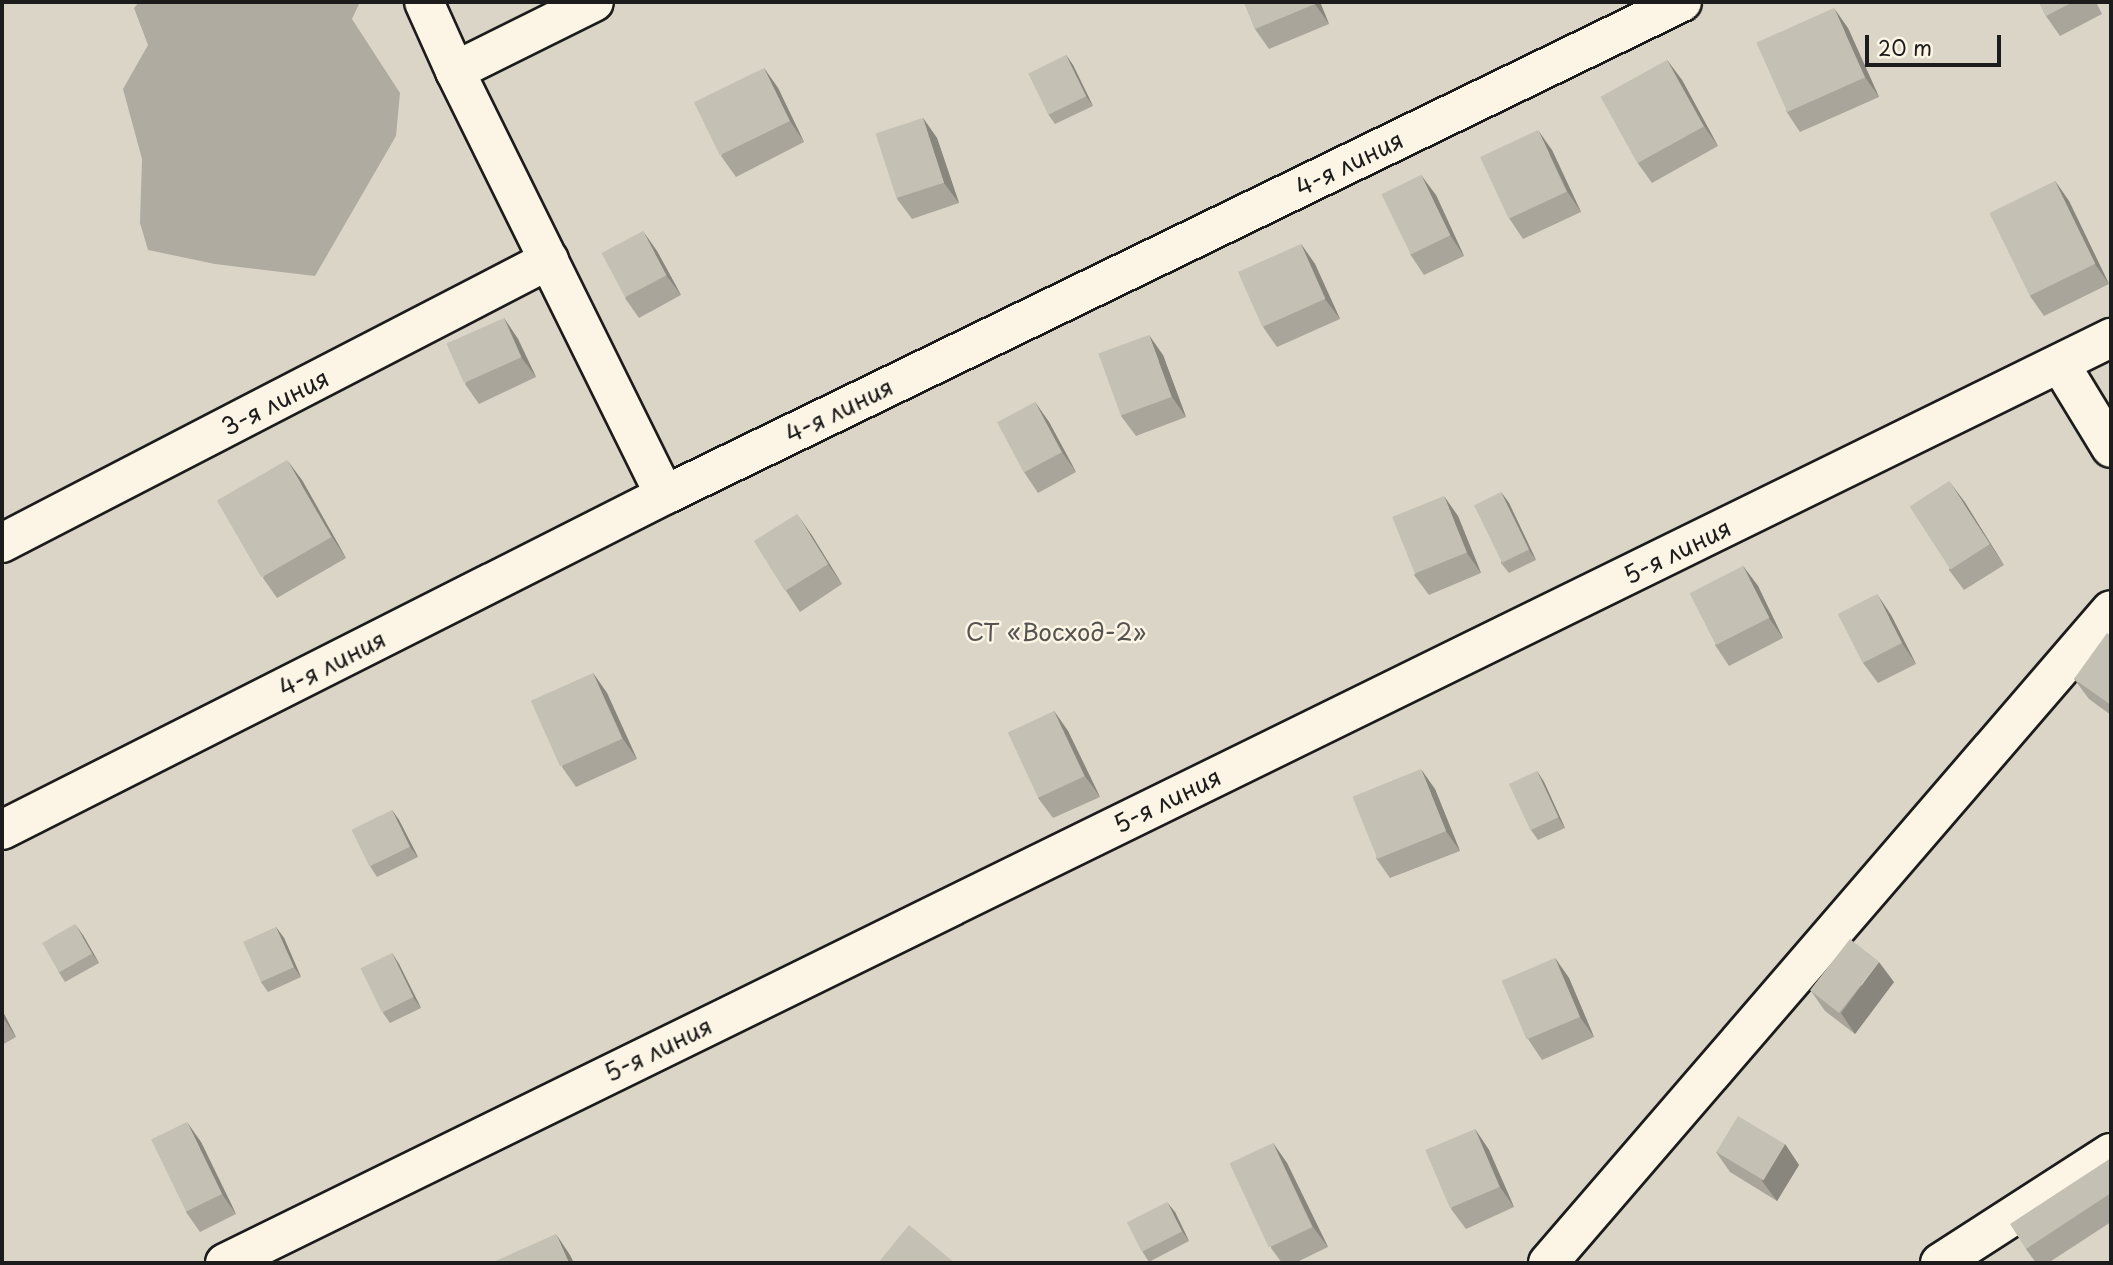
<!DOCTYPE html>
<meta charset="utf-8">
<style>
body{margin:0}
#map{position:relative;width:2113px;height:1265px;overflow:hidden;background:#fcf5e5;font-family:"Playpen Sans",sans-serif}
div>[style]{position:absolute}
.green>*{inset:0;background:#dbd5c8;transform-origin:0 0}
.water>*{inset:0;background:#b0aba1}
.roads{filter:drop-shadow(2px 0 #1c1c1c) drop-shadow(-2px 0 #1c1c1c) drop-shadow(0 2px #1c1c1c) drop-shadow(0 -2px #1c1c1c)}
.minor>*{height:38px;margin:-19px;padding:0 19px;transform-origin:19px;border-radius:19px;background:#fcf5e5}
.wall>*{inset:0;background:#a9a59a}
.shaded-wall>*{inset:0;background:#89867d}
.building>*{inset:0;background:#c4c0b3;transform-origin:0 0}
span{translate:-50% -50%;white-space:nowrap;text-align:center;line-height:1.15;-webkit-text-stroke:5px #fcf5e5;paint-order:stroke}
.street-label{font-size:24px;color:#1c1c1c}
.park-label{font-size:24px;color:#555450}
.frame{position:absolute;inset:0;border:4px solid #1c1c1c;pointer-events:none}
.scale{position:absolute;left:1865px;top:35px;width:136px;height:32px;box-sizing:border-box;border:4px solid #1c1c1c;border-top:0;padding-left:9px;font-size:21px;line-height:24px;white-space:nowrap;color:#1c1c1c;-webkit-text-stroke:5px #fcf5e5;paint-order:stroke}
</style>
<div id="map">
<div class="green">
<div style="left:2px;top:2px;width:2109px;height:1261px"></div>
</div>
<div class="water">
<div style="clip-path:polygon(139px 2px,360px 2px,352px 19px,400px 93px,396px 136px,315px 276px,215px 264px,148px 250px,140px 223px,142px 159px,123px 89px,148px 45px,134px 8px)"></div>
</div>
<div class="roads">
<div class="minor">
<div style="left:424px;top:2px;width:76px;rotate:65.8deg"></div>
<div style="left:455px;top:71px;width:473px;rotate:63.7deg"></div>
<div style="left:455px;top:71px;width:155px;rotate:-26.4deg"></div>
<div style="left:2060px;top:364px;width:98px;rotate:58.7deg"></div>
<div style="left:2px;top:543px;width:616px;rotate:-27.36deg"></div>
<div style="left:2px;top:830px;width:743px;rotate:-26.81deg"></div>
<div style="left:665px;top:495px;width:1130px;rotate:-25.86deg"></div>
<div style="left:225px;top:1263px;width:2101px;rotate:-26.13deg"></div>
<div style="left:1548px;top:1263px;width:862px;rotate:-49.23deg"></div>
<div style="left:1940px;top:1263px;width:203px;rotate:-32.8deg"></div>
</div>
</div>
<div class="wall">
<div style="clip-path:polygon(1244px 2px,1320px 2px,1329px 24px,1269px 49px,1255px 29px)"></div>
<div style="clip-path:polygon(2039px 2px,2096px 2px,2102px 14px,2060px 36px,2046px 16px)"></div>
<div style="clip-path:polygon(1848px 28px,1879px 97px,1800px 132px,1786px 111px)"></div>
<div style="clip-path:polygon(1066px 55px,1073px 65px,1093px 106px,1055px 124px,1048px 114px)"></div>
<div style="clip-path:polygon(1667px 60px,1682px 80px,1718px 146px,1652px 183px,1637px 162px)"></div>
<div style="clip-path:polygon(764px 68px,778px 88px,804px 142px,736px 177px,721px 156px)"></div>
<div style="clip-path:polygon(923px 118px,937px 138px,959px 203px,912px 219px,897px 199px)"></div>
<div style="clip-path:polygon(1552px 150px,1581px 212px,1523px 239px,1509px 218px)"></div>
<div style="clip-path:polygon(2055px 181px,2069px 201px,2109px 284px,2044px 316px,2030px 296px)"></div>
<div style="clip-path:polygon(1436px 195px,1464px 256px,1424px 275px,1410px 254px)"></div>
<div style="clip-path:polygon(1301px 244px,1315px 264px,1340px 319px,1277px 347px,1263px 327px)"></div>
<div style="clip-path:polygon(657px 251px,681px 295px,639px 318px,625px 298px)"></div>
<div style="clip-path:polygon(504px 318px,518px 339px,536px 377px,479px 404px,465px 384px)"></div>
<div style="clip-path:polygon(1163px 355px,1186px 417px,1136px 436px,1121px 416px)"></div>
<div style="clip-path:polygon(1035px 402px,1049px 422px,1076px 472px,1038px 493px,1024px 472px)"></div>
<div style="clip-path:polygon(302px 480px,346px 558px,277px 598px,263px 578px)"></div>
<div style="clip-path:polygon(1501px 492px,1509px 503px,1536px 560px,1509px 573px,1501px 563px)"></div>
<div style="clip-path:polygon(1964px 501px,2004px 565px,1964px 590px,1949px 570px)"></div>
<div style="clip-path:polygon(1458px 516px,1481px 573px,1429px 595px,1414px 575px)"></div>
<div style="clip-path:polygon(811px 534px,842px 584px,800px 612px,786px 591px)"></div>
<div style="clip-path:polygon(1743px 566px,1758px 586px,1783px 638px,1729px 666px,1715px 645px)"></div>
<div style="clip-path:polygon(1891px 615px,1916px 664px,1878px 683px,1863px 663px)"></div>
<div style="clip-path:polygon(2111px 636px,2111px 715px,2089px 699px,2074px 679px)"></div>
<div style="clip-path:polygon(593px 673px,607px 693px,637px 759px,576px 787px,562px 767px)"></div>
<div style="clip-path:polygon(1054px 711px,1068px 731px,1100px 797px,1053px 818px,1038px 798px)"></div>
<div style="clip-path:polygon(1537px 771px,1544px 782px,1565px 828px,1538px 840px,1531px 830px)"></div>
<div style="clip-path:polygon(1435px 789px,1460px 851px,1390px 878px,1376px 858px)"></div>
<div style="clip-path:polygon(392px 810px,399px 820px,418px 857px,377px 877px,370px 866px)"></div>
<div style="clip-path:polygon(276px 927px,284px 938px,301px 977px,268px 992px,261px 982px)"></div>
<div style="clip-path:polygon(83px 935px,99px 963px,65px 982px,58px 971px)"></div>
<div style="clip-path:polygon(392px 953px,399px 964px,421px 1008px,390px 1023px,383px 1013px)"></div>
<div style="clip-path:polygon(1555px 958px,1569px 978px,1594px 1037px,1542px 1060px,1528px 1039px)"></div>
<div style="clip-path:polygon(1894px 982px,1855px 1034px,1825px 1011px,1811px 991px)"></div>
<div style="clip-path:polygon(2px 1010px,16px 1037px,2px 1045px)"></div>
<div style="clip-path:polygon(1475px 1129px,1489px 1150px,1514px 1207px,1466px 1229px,1451px 1209px)"></div>
<div style="clip-path:polygon(201px 1142px,236px 1214px,200px 1232px,186px 1212px)"></div>
<div style="clip-path:polygon(1273px 1143px,1287px 1163px,1328px 1247px,1295px 1263px,1282px 1263px,1271px 1248px)"></div>
<div style="clip-path:polygon(1785px 1144px,1799px 1165px,1777px 1201px,1730px 1172px,1716px 1152px)"></div>
<div style="clip-path:polygon(2111px 1158px,2111px 1222px,2048px 1263px,2036px 1263px,2026px 1249px)"></div>
<div style="clip-path:polygon(1175px 1212px,1189px 1241px,1149px 1262px,1142px 1251px)"></div>
</div>
<div class="shaded-wall">
<div style="clip-path:polygon(1314px 2px,1320px 2px,1329px 24px,1315px 4px)"></div>
<div style="clip-path:polygon(1834px 8px,1848px 28px,1879px 97px,1865px 77px)"></div>
<div style="clip-path:polygon(1066px 55px,1073px 65px,1093px 106px,1086px 96px)"></div>
<div style="clip-path:polygon(1667px 60px,1682px 80px,1718px 146px,1704px 126px)"></div>
<div style="clip-path:polygon(764px 68px,778px 88px,804px 142px,790px 121px)"></div>
<div style="clip-path:polygon(923px 118px,937px 138px,959px 203px,944px 183px)"></div>
<div style="clip-path:polygon(1538px 130px,1552px 150px,1581px 212px,1567px 191px)"></div>
<div style="clip-path:polygon(1421px 175px,1436px 195px,1464px 256px,1450px 235px)"></div>
<div style="clip-path:polygon(2055px 181px,2069px 201px,2109px 284px,2095px 264px)"></div>
<div style="clip-path:polygon(643px 231px,657px 251px,681px 295px,666px 275px)"></div>
<div style="clip-path:polygon(1301px 244px,1315px 264px,1340px 319px,1325px 299px)"></div>
<div style="clip-path:polygon(504px 318px,518px 339px,536px 377px,521px 357px)"></div>
<div style="clip-path:polygon(1149px 335px,1163px 355px,1186px 417px,1172px 397px)"></div>
<div style="clip-path:polygon(1035px 402px,1049px 422px,1076px 472px,1062px 452px)"></div>
<div style="clip-path:polygon(287px 460px,302px 480px,346px 558px,332px 537px)"></div>
<div style="clip-path:polygon(1949px 481px,1964px 501px,2004px 565px,1990px 544px)"></div>
<div style="clip-path:polygon(1501px 492px,1509px 503px,1536px 560px,1529px 550px)"></div>
<div style="clip-path:polygon(1444px 496px,1458px 516px,1481px 573px,1467px 553px)"></div>
<div style="clip-path:polygon(797px 514px,811px 534px,842px 584px,828px 564px)"></div>
<div style="clip-path:polygon(1743px 566px,1758px 586px,1783px 638px,1769px 618px)"></div>
<div style="clip-path:polygon(1877px 594px,1891px 615px,1916px 664px,1902px 643px)"></div>
<div style="clip-path:polygon(593px 673px,607px 693px,637px 759px,623px 739px)"></div>
<div style="clip-path:polygon(1054px 711px,1068px 731px,1100px 797px,1085px 776px)"></div>
<div style="clip-path:polygon(1421px 769px,1435px 789px,1460px 851px,1446px 831px)"></div>
<div style="clip-path:polygon(1537px 771px,1544px 782px,1565px 828px,1558px 817px)"></div>
<div style="clip-path:polygon(392px 810px,399px 820px,418px 857px,410px 847px)"></div>
<div style="clip-path:polygon(75px 924px,83px 935px,99px 963px,92px 953px)"></div>
<div style="clip-path:polygon(276px 927px,284px 938px,301px 977px,294px 967px)"></div>
<div style="clip-path:polygon(392px 953px,399px 964px,421px 1008px,413px 997px)"></div>
<div style="clip-path:polygon(1555px 958px,1569px 978px,1594px 1037px,1580px 1017px)"></div>
<div style="clip-path:polygon(1879px 962px,1894px 982px,1855px 1034px,1841px 1013px)"></div>
<div style="clip-path:polygon(2px 1010px,16px 1037px,2px 1016px)"></div>
<div style="clip-path:polygon(187px 1122px,201px 1142px,236px 1214px,222px 1194px)"></div>
<div style="clip-path:polygon(1475px 1129px,1489px 1150px,1514px 1207px,1500px 1187px)"></div>
<div style="clip-path:polygon(1273px 1143px,1287px 1163px,1328px 1247px,1313px 1227px)"></div>
<div style="clip-path:polygon(1785px 1144px,1799px 1165px,1777px 1201px,1762px 1181px)"></div>
<div style="clip-path:polygon(1167px 1202px,1175px 1212px,1189px 1241px,1182px 1231px)"></div>
<div style="clip-path:polygon(556px 1234px,570px 1255px,574px 1263px,569px 1263px)"></div>
</div>
<div class="building">
<div style="clip-path:polygon(1244px 2px,1314px 2px,1315px 4px,1255px 29px)"></div>
<div style="clip-path:polygon(2039px 2px,2073px 2px,2046px 16px)"></div>
<div style="left:1834px;top:8px;width:76px;height:85px;rotate:66deg"></div>
<div style="left:1066px;top:55px;width:46px;height:42px;rotate:64deg"></div>
<div style="left:1667px;top:60px;width:76px;height:76px;rotate:61deg"></div>
<div style="left:764px;top:68px;width:59px;height:78px;rotate:64deg"></div>
<div style="left:923px;top:118px;width:68px;height:50px;rotate:72deg"></div>
<div style="left:1538px;top:130px;width:68px;height:64px;rotate:65deg"></div>
<div style="left:1421px;top:175px;width:67px;height:44px;rotate:64deg"></div>
<div style="left:2055px;top:181px;width:92px;height:73px;rotate:64deg"></div>
<div style="left:643px;top:231px;width:50px;height:47px;rotate:62deg"></div>
<div style="left:1301px;top:244px;width:60px;height:69px;rotate:66deg"></div>
<div style="left:504px;top:318px;width:43px;height:63px;rotate:66deg"></div>
<div style="left:1149px;top:335px;width:66px;height:54px;rotate:70deg"></div>
<div style="left:1035px;top:402px;width:57px;height:43px;rotate:62deg"></div>
<div style="left:287px;top:460px;width:89px;height:81px;rotate:60deg"></div>
<div style="left:1949px;top:481px;width:75px;height:47px;rotate:57deg"></div>
<div style="left:1501px;top:492px;width:64px;height:30px;rotate:64deg"></div>
<div style="left:1444px;top:496px;width:61px;height:56px;rotate:68deg"></div>
<div style="left:797px;top:514px;width:59px;height:51px;rotate:58deg"></div>
<div style="left:1743px;top:566px;width:58px;height:60px;rotate:63deg"></div>
<div style="left:1877px;top:594px;width:55px;height:44px;rotate:63deg"></div>
<div style="clip-path:polygon(2107px 633px,2111px 636px,2111px 705px,2074px 679px)"></div>
<div style="left:593px;top:673px;width:72px;height:68px;rotate:66deg"></div>
<div style="left:1054px;top:711px;width:72px;height:51px;rotate:65deg"></div>
<div style="left:1421px;top:769px;width:67px;height:74px;rotate:68deg"></div>
<div style="left:1537px;top:771px;width:51px;height:31px;rotate:65deg"></div>
<div style="left:392px;top:810px;width:41px;height:45px;rotate:64deg"></div>
<div style="left:75px;top:924px;width:34px;height:38px;rotate:60deg"></div>
<div style="left:276px;top:927px;width:44px;height:36px;rotate:66deg"></div>
<div style="left:1850px;top:939px;width:37px;height:65px;rotate:38deg"></div>
<div style="left:392px;top:953px;width:49px;height:35px;rotate:64deg"></div>
<div style="left:1555px;top:958px;width:64px;height:58px;rotate:67deg"></div>
<div style="left:1738px;top:1116px;width:55px;height:42px;rotate:31deg"></div>
<div style="left:187px;top:1122px;width:80px;height:40px;rotate:64deg"></div>
<div style="left:1475px;top:1129px;width:63px;height:54px;rotate:67deg"></div>
<div style="left:1273px;top:1143px;width:93px;height:48px;rotate:65deg"></div>
<div style="clip-path:polygon(2111px 1158px,2111px 1193px,2026px 1249px,2010px 1224px)"></div>
<div style="left:1167px;top:1202px;width:33px;height:45px;rotate:63deg"></div>
<div style="clip-path:polygon(909px 1225px,955px 1263px,878px 1263px)"></div>
<div style="clip-path:polygon(556px 1234px,569px 1263px,491px 1263px)"></div>
</div>
<div class="street-label">
<span style="left:1349px;top:163px;rotate:-26deg">4-я линия</span>
<span style="left:275px;top:402px;rotate:-27deg">3-я линия</span>
<span style="left:839px;top:410px;rotate:-26deg">4-я линия</span>
<span style="left:1677px;top:551px;rotate:-26deg">5-я линия</span>
<span style="left:332px;top:663px;rotate:-27deg">4-я линия</span>
<span style="left:1167px;top:800px;rotate:-26deg">5-я линия</span>
<span style="left:658px;top:1049px;rotate:-26deg">5-я линия</span>
</div>
<div class="park-label">
<span style="left:1056px;top:632px">СТ «Восход-2»</span>
</div>
<div class="frame"></div>
<div class="scale">20 m</div>
</div>
